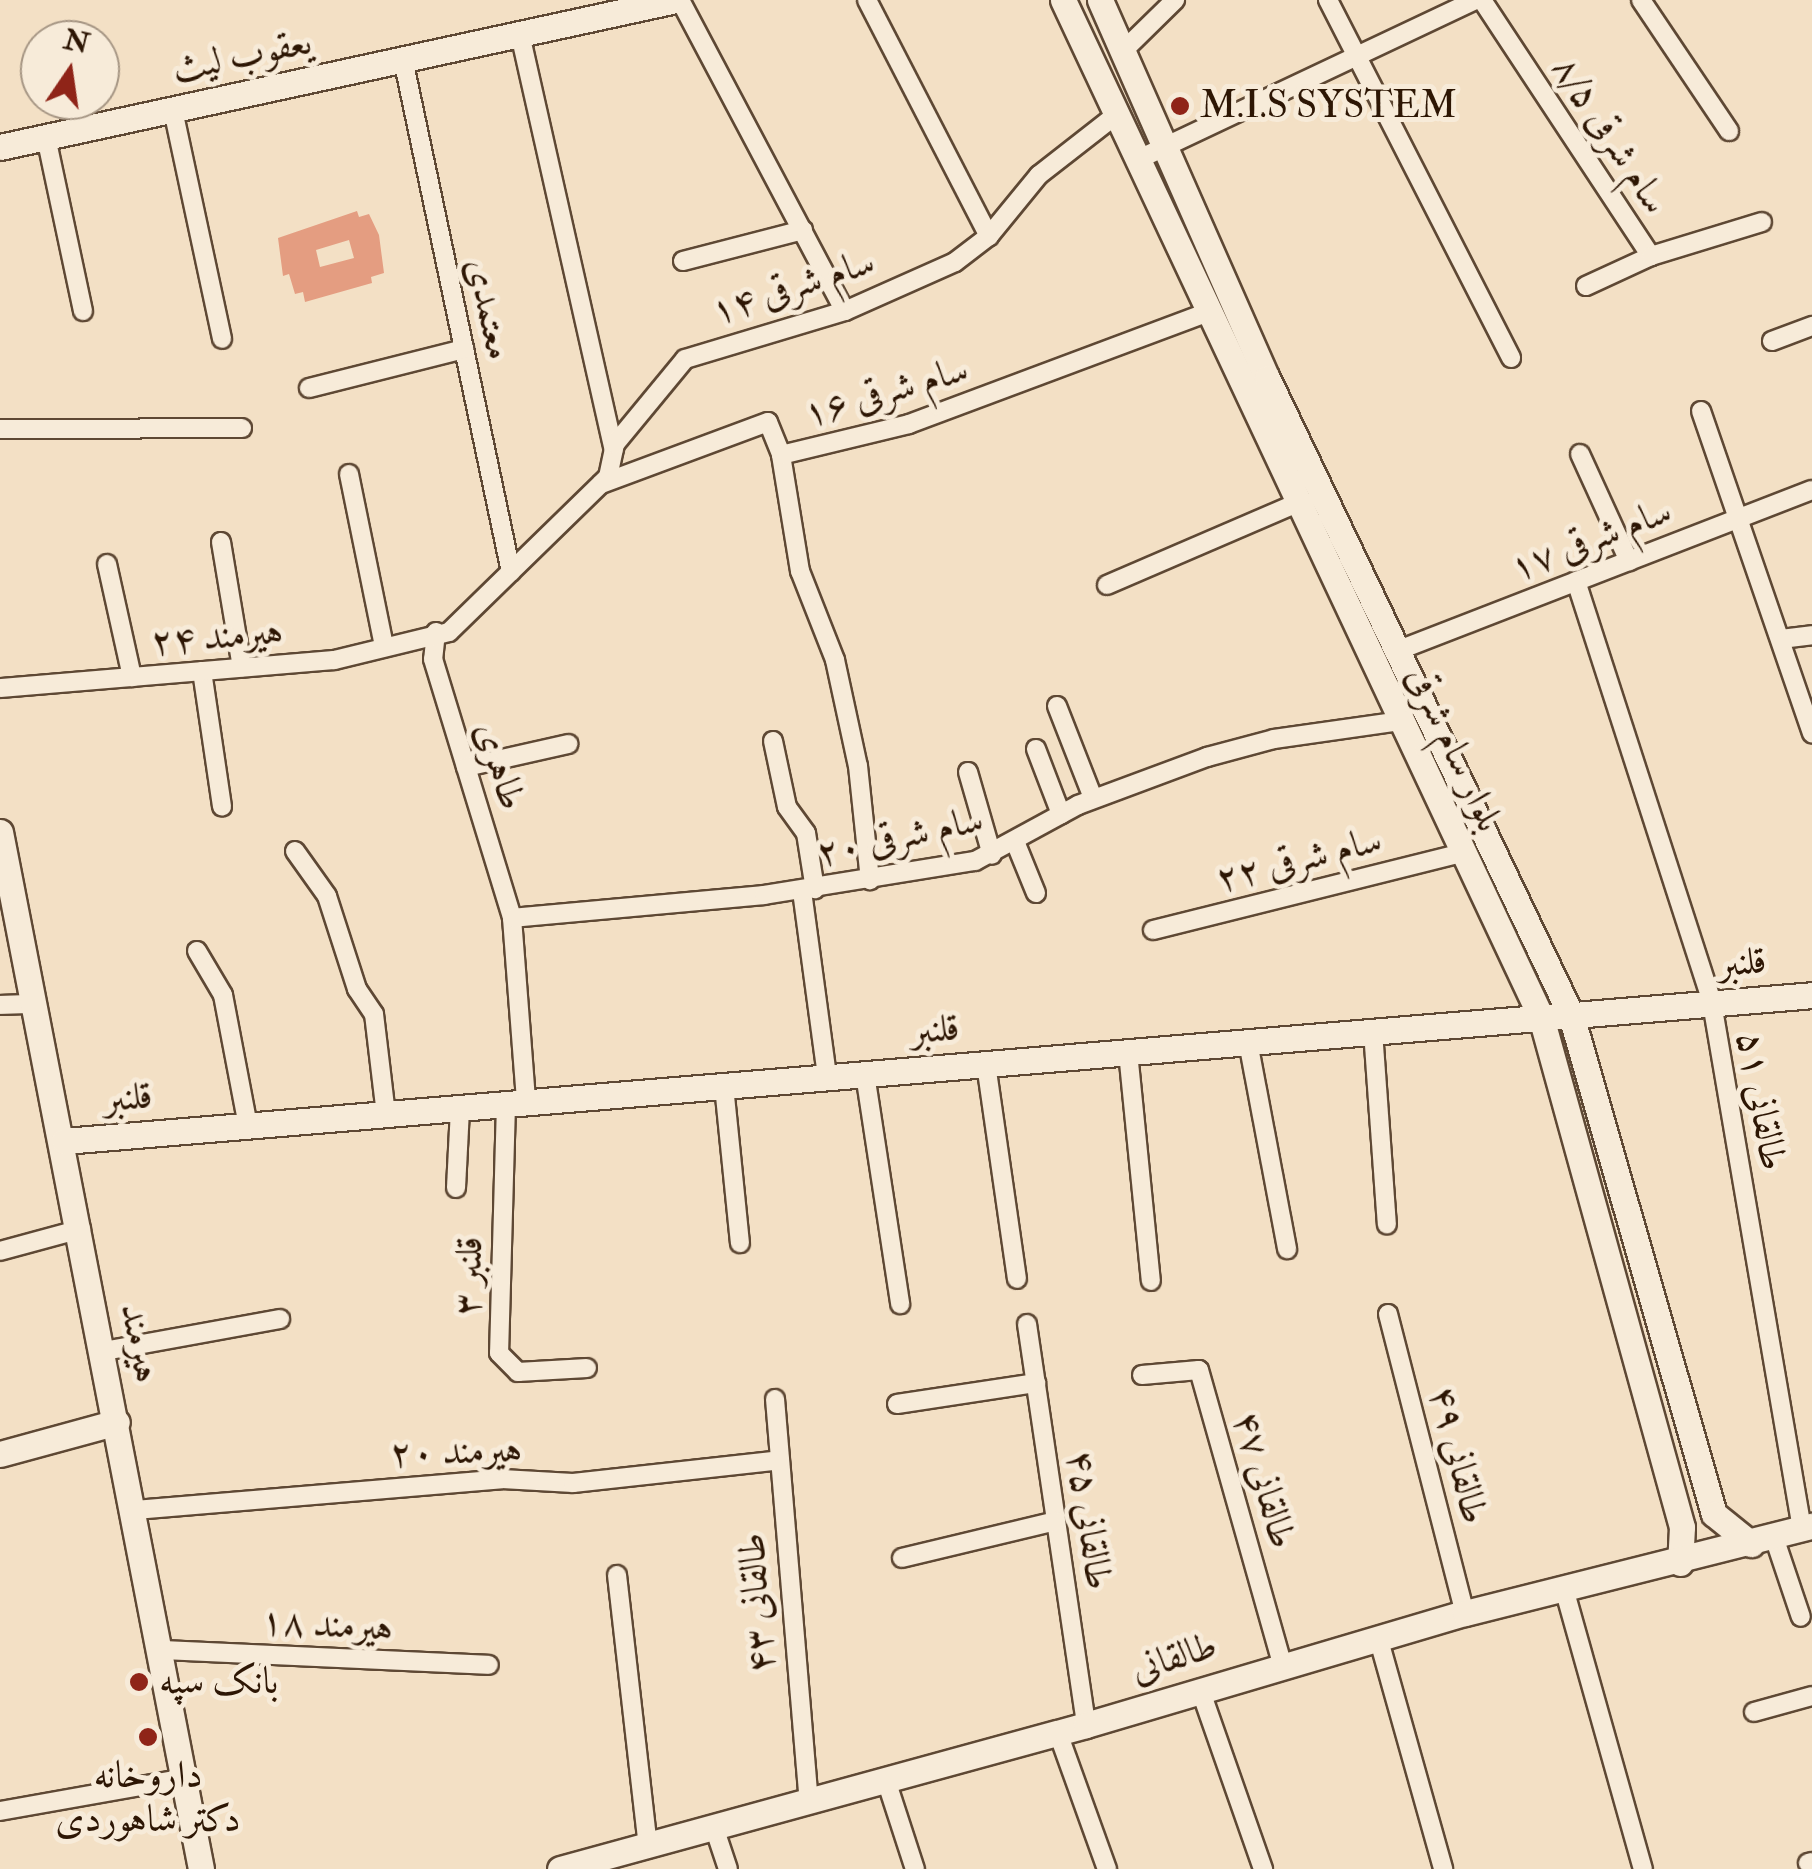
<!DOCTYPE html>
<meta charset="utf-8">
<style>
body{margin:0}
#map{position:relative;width:1812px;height:1869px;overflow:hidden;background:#f3e0c5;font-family:"IM FELL Double Pica",Amiri,serif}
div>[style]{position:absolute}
.building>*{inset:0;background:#e49d81}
.roads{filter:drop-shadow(2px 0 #5e4834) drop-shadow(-2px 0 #5e4834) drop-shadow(0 2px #5e4834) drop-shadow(0 -2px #5e4834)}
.street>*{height:18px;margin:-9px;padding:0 9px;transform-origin:9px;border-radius:9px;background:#f7ebd9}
.secondary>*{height:25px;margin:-12.5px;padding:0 12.5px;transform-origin:12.5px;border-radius:12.5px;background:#f7ebd9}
.dots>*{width:28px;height:28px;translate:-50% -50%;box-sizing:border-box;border:5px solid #f7ebd9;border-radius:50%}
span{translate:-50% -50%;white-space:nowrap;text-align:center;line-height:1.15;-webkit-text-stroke:10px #f7ebd9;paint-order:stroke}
.street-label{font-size:38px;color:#2d1604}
.poi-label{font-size:38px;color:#2d1604}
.left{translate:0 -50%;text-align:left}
.north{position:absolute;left:20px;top:20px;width:100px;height:100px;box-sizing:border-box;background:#f7ebd9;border:2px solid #a69684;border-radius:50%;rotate:13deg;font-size:28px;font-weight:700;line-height:40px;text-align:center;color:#2d1604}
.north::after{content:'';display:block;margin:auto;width:35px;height:45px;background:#8f2418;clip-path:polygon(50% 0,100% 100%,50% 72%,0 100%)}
</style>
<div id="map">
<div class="building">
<div style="clip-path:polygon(evenodd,357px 211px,359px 217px,369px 214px,379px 235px,384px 273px,371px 277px,372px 283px,305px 302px,303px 292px,295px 294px,289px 274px,283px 276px,278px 238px,357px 211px,349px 240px,354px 258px,320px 267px,316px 250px,349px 240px)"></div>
</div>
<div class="roads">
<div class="street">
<div style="left:680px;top:0;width:352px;rotate:62.1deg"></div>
<div style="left:867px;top:0;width:266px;rotate:62.7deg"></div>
<div style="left:1328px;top:0;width:402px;rotate:62.9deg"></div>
<div style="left:1482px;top:0;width:307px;rotate:56.6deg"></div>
<div style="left:1641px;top:0;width:158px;rotate:56.1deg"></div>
<div style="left:520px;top:34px;width:426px;rotate:77.3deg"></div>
<div style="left:1123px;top:51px;width:73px;rotate:-44.4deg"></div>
<div style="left:403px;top:59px;width:524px;rotate:78.11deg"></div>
<div style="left:173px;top:110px;width:234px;rotate:77.9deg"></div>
<div style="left:46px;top:137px;width:178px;rotate:78deg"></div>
<div style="left:1139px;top:159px;width:373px;rotate:-25.3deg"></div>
<div style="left:683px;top:261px;width:124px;rotate:-14.5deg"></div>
<div style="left:1586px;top:286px;width:72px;rotate:-24.8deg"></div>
<div style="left:1651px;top:256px;width:116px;rotate:-17deg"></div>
<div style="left:1772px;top:341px;width:43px;rotate:-20.6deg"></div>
<div style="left:309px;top:388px;width:160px;rotate:-14.1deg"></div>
<div style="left:1701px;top:411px;width:341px;rotate:71deg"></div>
<div style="left:0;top:429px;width:242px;rotate:-0.2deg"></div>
<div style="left:1580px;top:454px;width:118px;rotate:65.4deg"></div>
<div style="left:781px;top:455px;width:118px;rotate:80.7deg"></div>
<div style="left:800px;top:571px;width:96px;rotate:68.5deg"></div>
<div style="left:835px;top:660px;width:108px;rotate:77.8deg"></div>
<div style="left:858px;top:766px;width:115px;rotate:84deg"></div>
<div style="left:349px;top:474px;width:176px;rotate:78.5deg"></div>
<div style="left:601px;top:484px;width:178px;rotate:-20.4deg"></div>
<div style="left:768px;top:422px;width:35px;rotate:68deg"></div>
<div style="left:781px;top:455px;width:132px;rotate:-13.6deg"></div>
<div style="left:909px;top:424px;width:320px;rotate:-20.5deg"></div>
<div style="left:221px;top:542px;width:127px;rotate:80.5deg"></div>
<div style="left:107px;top:564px;width:116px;rotate:77.5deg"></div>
<div style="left:1576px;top:581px;width:443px;rotate:72.1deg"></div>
<div style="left:1712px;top:1003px;width:534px;rotate:80.29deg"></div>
<div style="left:1107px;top:585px;width:207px;rotate:-23.3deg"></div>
<div style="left:436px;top:632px;width:27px;rotate:96deg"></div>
<div style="left:433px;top:659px;width:271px;rotate:73deg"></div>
<div style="left:512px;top:918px;width:185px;rotate:85.6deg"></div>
<div style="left:1781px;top:639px;width:31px;rotate:-7deg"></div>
<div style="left:1394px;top:652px;width:448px;rotate:-21.2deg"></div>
<div style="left:202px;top:671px;width:137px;rotate:81.6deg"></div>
<div style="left:0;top:688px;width:335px;rotate:-4.8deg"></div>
<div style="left:334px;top:660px;width:118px;rotate:-13.7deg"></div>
<div style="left:449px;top:632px;width:222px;rotate:-44.3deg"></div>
<div style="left:608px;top:477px;width:34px;rotate:-78deg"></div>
<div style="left:615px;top:444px;width:110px;rotate:-50.5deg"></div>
<div style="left:685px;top:359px;width:167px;rotate:-16.7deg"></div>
<div style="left:845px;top:311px;width:120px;rotate:-24deg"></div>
<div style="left:955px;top:262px;width:43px;rotate:-37.4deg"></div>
<div style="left:989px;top:236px;width:79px;rotate:-50.7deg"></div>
<div style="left:1039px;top:175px;width:99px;rotate:-38deg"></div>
<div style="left:1057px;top:706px;width:99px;rotate:68.6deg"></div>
<div style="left:773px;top:741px;width:67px;rotate:78deg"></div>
<div style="left:787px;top:807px;width:32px;rotate:54deg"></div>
<div style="left:806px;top:833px;width:57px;rotate:80.9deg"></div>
<div style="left:1036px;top:749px;width:70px;rotate:69deg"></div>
<div style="left:466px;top:767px;width:105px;rotate:-12.7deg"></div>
<div style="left:968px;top:772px;width:86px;rotate:73.9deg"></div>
<div style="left:1016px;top:844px;width:53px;rotate:67.8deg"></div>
<div style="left:295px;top:851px;width:55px;rotate:54.6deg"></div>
<div style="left:327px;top:896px;width:98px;rotate:72.1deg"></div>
<div style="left:357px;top:989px;width:30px;rotate:56deg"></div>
<div style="left:374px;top:1014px;width:101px;rotate:83.2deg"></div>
<div style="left:802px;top:891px;width:188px;rotate:82.3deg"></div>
<div style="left:512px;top:918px;width:253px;rotate:-5.2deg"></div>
<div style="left:764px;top:895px;width:214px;rotate:-9.2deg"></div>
<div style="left:975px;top:861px;width:117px;rotate:-28.5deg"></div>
<div style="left:1078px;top:805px;width:138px;rotate:-20.4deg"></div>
<div style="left:1207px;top:757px;width:69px;rotate:-15deg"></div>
<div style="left:1274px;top:739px;width:127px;rotate:-8.1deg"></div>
<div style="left:1153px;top:930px;width:317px;rotate:-14deg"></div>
<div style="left:197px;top:951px;width:51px;rotate:59.4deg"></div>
<div style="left:223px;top:995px;width:133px;rotate:79.2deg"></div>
<div style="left:0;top:1005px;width:35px;rotate:-2deg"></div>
<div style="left:1373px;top:1031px;width:194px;rotate:85.9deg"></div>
<div style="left:1248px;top:1042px;width:211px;rotate:79.3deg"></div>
<div style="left:1128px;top:1052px;width:230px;rotate:84.3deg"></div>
<div style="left:986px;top:1064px;width:217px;rotate:81.8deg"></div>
<div style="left:865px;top:1074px;width:233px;rotate:81.3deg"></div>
<div style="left:724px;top:1086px;width:158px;rotate:84.2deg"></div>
<div style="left:506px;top:1104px;width:249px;rotate:91.6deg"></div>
<div style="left:499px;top:1353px;width:27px;rotate:45deg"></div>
<div style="left:518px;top:1372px;width:69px;rotate:-3.3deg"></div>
<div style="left:456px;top:1188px;width:80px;rotate:-87.1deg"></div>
<div style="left:0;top:1251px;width:84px;rotate:-15.2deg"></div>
<div style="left:1388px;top:1314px;width:309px;rotate:75.6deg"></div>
<div style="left:1027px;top:1324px;width:405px;rotate:81.6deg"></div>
<div style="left:104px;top:1351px;width:179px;rotate:-10.3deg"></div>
<div style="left:1142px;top:1375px;width:57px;rotate:-5deg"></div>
<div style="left:1199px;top:1370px;width:305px;rotate:74.2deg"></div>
<div style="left:775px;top:1399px;width:403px;rotate:85.2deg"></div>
<div style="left:897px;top:1404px;width:141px;rotate:-8.6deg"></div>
<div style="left:135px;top:1510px;width:368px;rotate:-4.8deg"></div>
<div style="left:502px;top:1479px;width:71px;rotate:3.2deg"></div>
<div style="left:573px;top:1483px;width:208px;rotate:-6.3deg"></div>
<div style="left:1774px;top:1537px;width:84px;rotate:71.4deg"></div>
<div style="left:902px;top:1558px;width:158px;rotate:-13.5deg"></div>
<div style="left:617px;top:1575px;width:272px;rotate:83.5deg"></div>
<div style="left:1565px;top:1592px;width:288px;rotate:74.3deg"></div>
<div style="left:1378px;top:1637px;width:241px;rotate:74.3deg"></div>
<div style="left:161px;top:1650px;width:328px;rotate:2.6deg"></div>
<div style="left:1200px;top:1689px;width:191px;rotate:70.7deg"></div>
<div style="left:1754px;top:1712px;width:60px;rotate:-15.4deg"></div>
<div style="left:1058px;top:1733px;width:145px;rotate:70.2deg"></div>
<div style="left:886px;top:1780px;width:94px;rotate:72deg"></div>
<div style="left:0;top:1811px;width:188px;rotate:-10.1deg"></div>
<div style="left:714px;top:1827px;width:44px;rotate:71.6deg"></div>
<div style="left:1808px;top:1863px;width:4px;rotate:-14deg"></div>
</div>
<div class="secondary">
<div style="left:1063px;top:0;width:1124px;rotate:64.83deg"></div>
<div style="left:1541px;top:1017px;width:529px;rotate:74.55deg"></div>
<div style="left:1682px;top:1527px;width:36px;rotate:93deg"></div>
<div style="left:1100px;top:0;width:413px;rotate:66.2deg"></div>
<div style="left:1267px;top:378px;width:706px;rotate:64.49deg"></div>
<div style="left:1571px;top:1015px;width:519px;rotate:74.01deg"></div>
<div style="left:1714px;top:1514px;width:48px;rotate:39deg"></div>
<div style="left:0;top:147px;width:692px;rotate:-12.27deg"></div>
<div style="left:0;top:832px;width:1056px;rotate:79.03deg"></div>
<div style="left:64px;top:1141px;width:1754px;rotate:-4.77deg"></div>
<div style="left:0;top:1454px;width:121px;rotate:-15.3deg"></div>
<div style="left:560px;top:1869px;width:545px;rotate:-15.31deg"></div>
<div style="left:1086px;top:1725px;width:395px;rotate:-16.5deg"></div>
<div style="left:1465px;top:1613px;width:358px;rotate:-14.1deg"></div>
</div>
</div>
<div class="dots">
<div style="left:1180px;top:106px;background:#8f2418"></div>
<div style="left:139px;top:1682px;background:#8f2418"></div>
<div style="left:148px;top:1737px;background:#8f2418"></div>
</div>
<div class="street-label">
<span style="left:242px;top:56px;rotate:-12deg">یعقوب لیث</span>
<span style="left:1610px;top:135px;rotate:57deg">سام شرقی ۸/۵</span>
<span style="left:793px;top:287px;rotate:-18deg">سام شرقی ۱۴</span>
<span style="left:489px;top:309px;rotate:78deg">معتمدی</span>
<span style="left:886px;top:392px;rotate:-16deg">سام شرقی ۱۶</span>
<span style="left:1591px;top:540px;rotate:-21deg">سام شرقی ۱۷</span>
<span style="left:217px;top:637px;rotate:-5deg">هیرمند ۲۴</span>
<span style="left:1454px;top:749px;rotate:65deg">بلوار سام شرقی</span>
<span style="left:500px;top:766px;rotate:73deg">طاهری</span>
<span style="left:900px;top:837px;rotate:-12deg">سام شرقی ۲۰</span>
<span style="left:1299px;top:860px;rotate:-14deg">سام شرقی ۲۲</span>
<span style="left:1742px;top:963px;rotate:-5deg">قلنبر</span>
<span style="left:935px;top:1030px;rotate:-5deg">قلنبر</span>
<span style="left:128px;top:1098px;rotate:-5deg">قلنبر</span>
<span style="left:1761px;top:1101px;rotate:80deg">طالقانی ۵۱</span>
<span style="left:469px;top:1276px;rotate:-88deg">قلنبر ۳</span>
<span style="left:140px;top:1343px;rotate:79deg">هیرمند</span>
<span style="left:456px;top:1452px;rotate:-2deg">هیرمند ۲۰</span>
<span style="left:1458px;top:1455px;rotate:76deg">طالقانی ۴۹</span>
<span style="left:1264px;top:1480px;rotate:74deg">طالقانی ۴۷</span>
<span style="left:1089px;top:1520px;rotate:82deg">طالقانی ۴۵</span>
<span style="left:757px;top:1603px;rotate:-94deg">طالقانی ۴۳</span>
<span style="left:327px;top:1625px;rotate:3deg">هیرمند ۱۸</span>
<span style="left:1174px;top:1658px;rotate:-18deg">طالقانی</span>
</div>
<div class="poi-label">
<span class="left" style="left:1200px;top:106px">M.I.S SYSTEM</span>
<span class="left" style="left:159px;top:1682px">بانک سپه</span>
<span style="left:148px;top:1798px">داروخانه<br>دکتر شاهوردی</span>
</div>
<div class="north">N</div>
</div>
